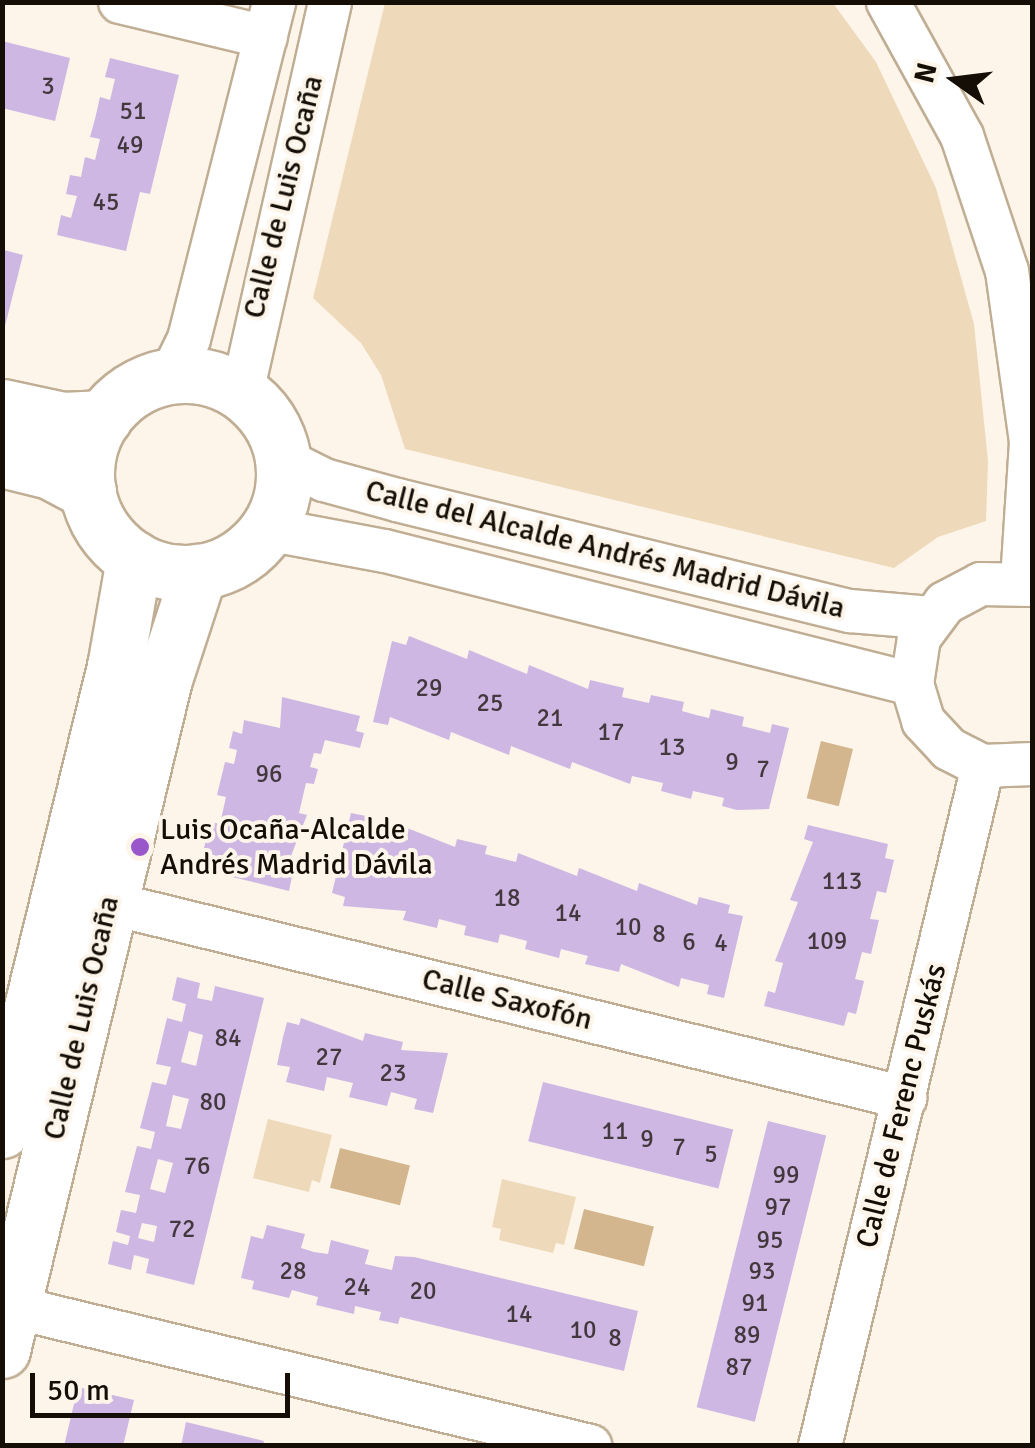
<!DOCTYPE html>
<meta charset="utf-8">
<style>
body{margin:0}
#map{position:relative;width:1035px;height:1448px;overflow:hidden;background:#fdf5ea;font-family:Signika,sans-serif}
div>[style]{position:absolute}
.green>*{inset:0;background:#eed9ba}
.water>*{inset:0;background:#d3b68d;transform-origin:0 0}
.building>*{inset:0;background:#ceb7e3;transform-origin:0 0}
.roads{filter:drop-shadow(2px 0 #c0ae94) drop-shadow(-2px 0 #c0ae94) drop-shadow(0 2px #c0ae94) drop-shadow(0 -2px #c0ae94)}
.street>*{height:42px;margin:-21px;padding:0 21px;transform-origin:21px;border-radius:21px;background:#fff}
.secondary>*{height:55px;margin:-27.5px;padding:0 27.5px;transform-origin:27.5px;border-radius:27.5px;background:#fff}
.secondary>.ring{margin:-27.5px;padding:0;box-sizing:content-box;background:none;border:55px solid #fff;border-radius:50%}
.dots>*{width:28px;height:28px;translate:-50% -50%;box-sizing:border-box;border:5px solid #fdf5ea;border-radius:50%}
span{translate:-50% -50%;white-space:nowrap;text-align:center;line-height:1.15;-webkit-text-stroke:8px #fdf5ea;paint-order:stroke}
.number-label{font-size:25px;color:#43383d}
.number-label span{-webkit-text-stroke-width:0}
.street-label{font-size:30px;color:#150e06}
.poi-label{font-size:30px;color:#150e06}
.left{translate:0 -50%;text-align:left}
.frame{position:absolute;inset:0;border:5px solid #150e06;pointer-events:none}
.north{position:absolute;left:905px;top:30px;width:100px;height:100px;-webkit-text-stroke:8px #fdf5ea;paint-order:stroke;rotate:284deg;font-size:28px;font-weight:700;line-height:40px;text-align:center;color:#150e06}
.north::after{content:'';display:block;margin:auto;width:35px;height:45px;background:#150e06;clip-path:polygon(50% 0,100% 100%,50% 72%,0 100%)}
.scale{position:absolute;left:30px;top:1373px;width:260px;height:45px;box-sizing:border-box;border:5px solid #150e06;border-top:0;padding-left:12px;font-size:30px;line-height:35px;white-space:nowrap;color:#150e06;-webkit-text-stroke:8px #fdf5ea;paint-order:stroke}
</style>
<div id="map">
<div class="green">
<div style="clip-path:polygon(385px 3px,833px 3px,876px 62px,936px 188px,974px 324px,988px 461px,986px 521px,938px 537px,894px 568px,405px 449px,381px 375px,361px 343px,313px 298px)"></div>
<div style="clip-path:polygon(268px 1119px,332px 1135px,320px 1183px,312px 1180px,309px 1192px,253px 1178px)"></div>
<div style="clip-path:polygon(502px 1179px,576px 1197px,564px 1245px,556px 1243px,553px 1253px,499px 1240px,501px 1229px,492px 1227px)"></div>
</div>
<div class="water">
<div style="left:821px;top:741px;width:33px;height:59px;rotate:14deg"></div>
<div style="left:340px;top:1148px;width:72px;height:41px;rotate:14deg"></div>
<div style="left:584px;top:1209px;width:72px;height:41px;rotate:14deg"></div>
</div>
<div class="building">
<div style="clip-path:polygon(2px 41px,70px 58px,55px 121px,2px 108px)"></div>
<div style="clip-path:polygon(110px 58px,179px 75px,150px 194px,140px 192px,126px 251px,57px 235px,61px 215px,71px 218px,77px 196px,66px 194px,70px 175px,81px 177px,85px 157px,95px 160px,100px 139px,90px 137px,95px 119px,100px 97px,110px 100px,115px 79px,105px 77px)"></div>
<div style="clip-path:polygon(4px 250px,23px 255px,4px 330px,2px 330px)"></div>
<div style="clip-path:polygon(409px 636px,467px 659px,469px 650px,527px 674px,529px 665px,588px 689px,590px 680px,624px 688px,622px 697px,649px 703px,651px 695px,684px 702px,682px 711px,696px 715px,709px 718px,711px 709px,744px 717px,742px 726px,770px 733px,772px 724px,789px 728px,769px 809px,737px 810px,722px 806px,724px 798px,693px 791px,691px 799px,661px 791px,663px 783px,632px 776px,630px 784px,572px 762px,570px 769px,511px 746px,509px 755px,451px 732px,449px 740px,390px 717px,388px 725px,373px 722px,392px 641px,406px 645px)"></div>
<div style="clip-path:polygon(282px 697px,360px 716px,356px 731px,364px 733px,360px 748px,325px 740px,321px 754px,314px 753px,310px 767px,318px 769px,314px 784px,306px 783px,299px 813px,307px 815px,284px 874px,292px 876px,289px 891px,208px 871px,211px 857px,202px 855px,211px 822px,220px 824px,226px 797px,217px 795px,225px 762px,234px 764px,237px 750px,229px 748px,233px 731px,242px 734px,244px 720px,280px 728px)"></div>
<div style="clip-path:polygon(351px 813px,366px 816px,364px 825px,395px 832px,397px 824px,455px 847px,457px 839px,487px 846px,485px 854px,516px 862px,518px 853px,577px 876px,579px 868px,637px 891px,639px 883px,697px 905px,699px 897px,730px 905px,728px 913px,743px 916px,724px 998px,707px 994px,709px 985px,681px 978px,679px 987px,621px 964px,619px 972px,585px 964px,588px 956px,561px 949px,559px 958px,525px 949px,527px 941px,500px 934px,498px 943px,464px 935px,466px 926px,439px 919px,437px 928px,403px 920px,406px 911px,343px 906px,345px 897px,332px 893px)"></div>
<div style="clip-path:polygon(808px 825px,888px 844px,885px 858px,894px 860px,886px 893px,877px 891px,870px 919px,879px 920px,871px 954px,862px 952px,855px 979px,864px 981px,856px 1014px,848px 1012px,844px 1026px,764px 1006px,768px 991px,775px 993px,783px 963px,775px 961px,798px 902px,790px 900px,813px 842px,804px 839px)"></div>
<div style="clip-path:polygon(evenodd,177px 977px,200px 983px,197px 998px,212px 1001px,215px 986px,264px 998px,194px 1285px,146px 1273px,149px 1259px,134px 1255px,131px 1270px,108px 1264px,113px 1241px,128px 1245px,130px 1236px,116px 1232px,121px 1210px,136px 1213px,140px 1195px,125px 1192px,137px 1146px,151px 1149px,155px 1132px,140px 1128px,152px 1082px,166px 1085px,171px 1067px,156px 1064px,167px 1018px,182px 1022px,186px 1004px,172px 1000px,177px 977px,189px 1031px,203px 1035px,196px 1066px,181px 1062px,189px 1031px,177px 977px,173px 1095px,189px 1099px,181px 1129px,166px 1126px,173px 1095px,177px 977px,158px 1159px,173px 1163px,165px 1193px,150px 1189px,158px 1159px,177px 977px,142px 1223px,157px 1226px,154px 1242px,138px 1238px,142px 1223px)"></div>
<div style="clip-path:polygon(301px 1018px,363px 1041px,365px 1033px,403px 1042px,401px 1050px,448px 1053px,433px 1113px,414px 1109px,417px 1099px,391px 1092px,387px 1106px,349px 1097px,353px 1083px,327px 1077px,324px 1091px,286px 1082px,290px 1067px,277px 1065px,283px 1037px,287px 1022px,299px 1025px)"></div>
<div style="left:543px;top:1082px;width:196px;height:61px;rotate:14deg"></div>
<div style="left:768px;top:1121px;width:60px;height:295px;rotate:14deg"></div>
<div style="clip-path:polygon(267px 1225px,305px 1234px,301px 1248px,314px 1252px,328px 1254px,331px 1240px,369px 1250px,365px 1264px,378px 1267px,392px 1270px,395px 1256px,414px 1257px,638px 1311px,624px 1371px,400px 1317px,398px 1324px,379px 1320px,381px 1312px,355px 1306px,354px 1314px,316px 1305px,318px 1297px,292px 1290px,289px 1298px,252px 1289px,254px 1281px,241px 1278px,251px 1236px,263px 1239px)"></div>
<div style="clip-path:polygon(78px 1387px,134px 1400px,123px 1446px,64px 1446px)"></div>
<div style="clip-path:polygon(186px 1422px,264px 1441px,263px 1446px,181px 1446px)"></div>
</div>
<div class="roads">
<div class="street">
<div style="left:120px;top:2px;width:150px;rotate:13.5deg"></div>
<div style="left:888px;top:2px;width:153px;rotate:61.1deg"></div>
<div style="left:962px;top:136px;width:142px;rotate:71.6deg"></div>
<div style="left:1007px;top:271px;width:173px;rotate:82deg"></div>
<div style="left:1031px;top:442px;width:140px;rotate:93.7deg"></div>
<div style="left:171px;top:376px;width:41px;rotate:-64.1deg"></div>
<div style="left:189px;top:339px;width:348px;rotate:-75.8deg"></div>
<div style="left:242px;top:393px;width:401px;rotate:-77.3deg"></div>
<div style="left:284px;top:460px;width:45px;rotate:26.6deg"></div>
<div style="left:324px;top:480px;width:76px;rotate:15.3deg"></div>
<div style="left:397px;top:500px;width:466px;rotate:13.8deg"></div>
<div style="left:850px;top:611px;width:81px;rotate:4.9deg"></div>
<div style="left:267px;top:529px;width:120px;rotate:10.6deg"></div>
<div style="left:385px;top:551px;width:544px;rotate:14.16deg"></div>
<div style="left:1032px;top:585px;width:51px;rotate:-178.9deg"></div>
<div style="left:981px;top:584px;width:41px;rotate:152.2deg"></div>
<div style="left:945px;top:603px;width:44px;rotate:126.6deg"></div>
<div style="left:919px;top:638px;width:47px;rotate:98.7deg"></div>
<div style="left:912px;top:684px;width:39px;rotate:73deg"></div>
<div style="left:923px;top:721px;width:38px;rotate:47deg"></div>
<div style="left:949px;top:749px;width:38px;rotate:27deg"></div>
<div style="left:983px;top:766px;width:49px;rotate:-2.3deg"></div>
<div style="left:109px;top:903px;width:820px;rotate:13.76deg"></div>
<div style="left:13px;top:1307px;width:594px;rotate:13.54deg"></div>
<div style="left:820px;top:1446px;width:699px;rotate:-76.52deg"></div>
</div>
<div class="secondary">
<div class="ring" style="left:86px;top:375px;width:143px;height:143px"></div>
<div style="left:2px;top:407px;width:62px;rotate:12deg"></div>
<div style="left:63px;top:420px;width:41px;rotate:-2.8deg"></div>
<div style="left:2px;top:459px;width:49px;rotate:14deg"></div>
<div style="left:50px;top:471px;width:43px;rotate:27.8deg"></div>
<div style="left:2px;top:1130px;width:477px;rotate:-76.3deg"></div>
<div style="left:115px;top:667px;width:110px;rotate:-80deg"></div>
<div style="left:2px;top:1350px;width:690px;rotate:-76.43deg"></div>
<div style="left:164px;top:679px;width:113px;rotate:-71.9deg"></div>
</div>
</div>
<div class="dots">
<div style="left:140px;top:847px;background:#9a57cc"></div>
</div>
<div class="number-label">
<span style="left:48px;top:86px">3</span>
<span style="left:133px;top:111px">51</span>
<span style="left:130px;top:145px">49</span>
<span style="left:106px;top:202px">45</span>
<span style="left:429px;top:688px">29</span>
<span style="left:490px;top:703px">25</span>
<span style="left:550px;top:718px">21</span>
<span style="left:611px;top:732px">17</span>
<span style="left:672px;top:747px">13</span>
<span style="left:732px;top:762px">9</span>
<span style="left:763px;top:769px">7</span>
<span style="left:269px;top:774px">96</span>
<span style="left:842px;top:881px">113</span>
<span style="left:507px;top:898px">18</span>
<span style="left:568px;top:913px">14</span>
<span style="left:628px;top:927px">10</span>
<span style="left:659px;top:934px">8</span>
<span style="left:827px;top:941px">109</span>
<span style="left:689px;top:942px">6</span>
<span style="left:721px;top:943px">4</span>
<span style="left:228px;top:1038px">84</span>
<span style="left:329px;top:1057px">27</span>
<span style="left:393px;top:1073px">23</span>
<span style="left:213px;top:1102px">80</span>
<span style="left:615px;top:1131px">11</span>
<span style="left:647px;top:1139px">9</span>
<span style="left:679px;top:1147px">7</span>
<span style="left:711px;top:1154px">5</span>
<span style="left:197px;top:1166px">76</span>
<span style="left:786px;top:1175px">99</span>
<span style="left:778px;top:1207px">97</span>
<span style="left:182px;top:1229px">72</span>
<span style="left:770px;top:1240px">95</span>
<span style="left:293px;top:1271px">28</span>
<span style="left:762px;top:1271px">93</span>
<span style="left:357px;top:1287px">24</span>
<span style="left:423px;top:1291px">20</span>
<span style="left:755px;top:1303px">91</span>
<span style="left:519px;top:1314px">14</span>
<span style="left:583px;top:1330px">10</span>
<span style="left:747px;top:1335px">89</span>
<span style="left:615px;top:1338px">8</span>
<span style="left:739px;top:1367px">87</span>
</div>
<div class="street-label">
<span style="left:284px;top:197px;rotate:-76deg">Calle de Luis Ocaña</span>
<span style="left:605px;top:550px;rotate:14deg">Calle del Alcalde Andrés Madrid Dávila</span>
<span style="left:507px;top:1000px;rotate:14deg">Calle Saxofón</span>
<span style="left:82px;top:1018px;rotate:-77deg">Calle de Luis Ocaña</span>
<span style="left:902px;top:1106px;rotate:-76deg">Calle de Ferenc Puskás</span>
</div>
<div class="poi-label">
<span class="left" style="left:160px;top:847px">Luis Ocaña-Alcalde<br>Andrés Madrid Dávila</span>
</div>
<div class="frame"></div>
<div class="north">N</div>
<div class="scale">50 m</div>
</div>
